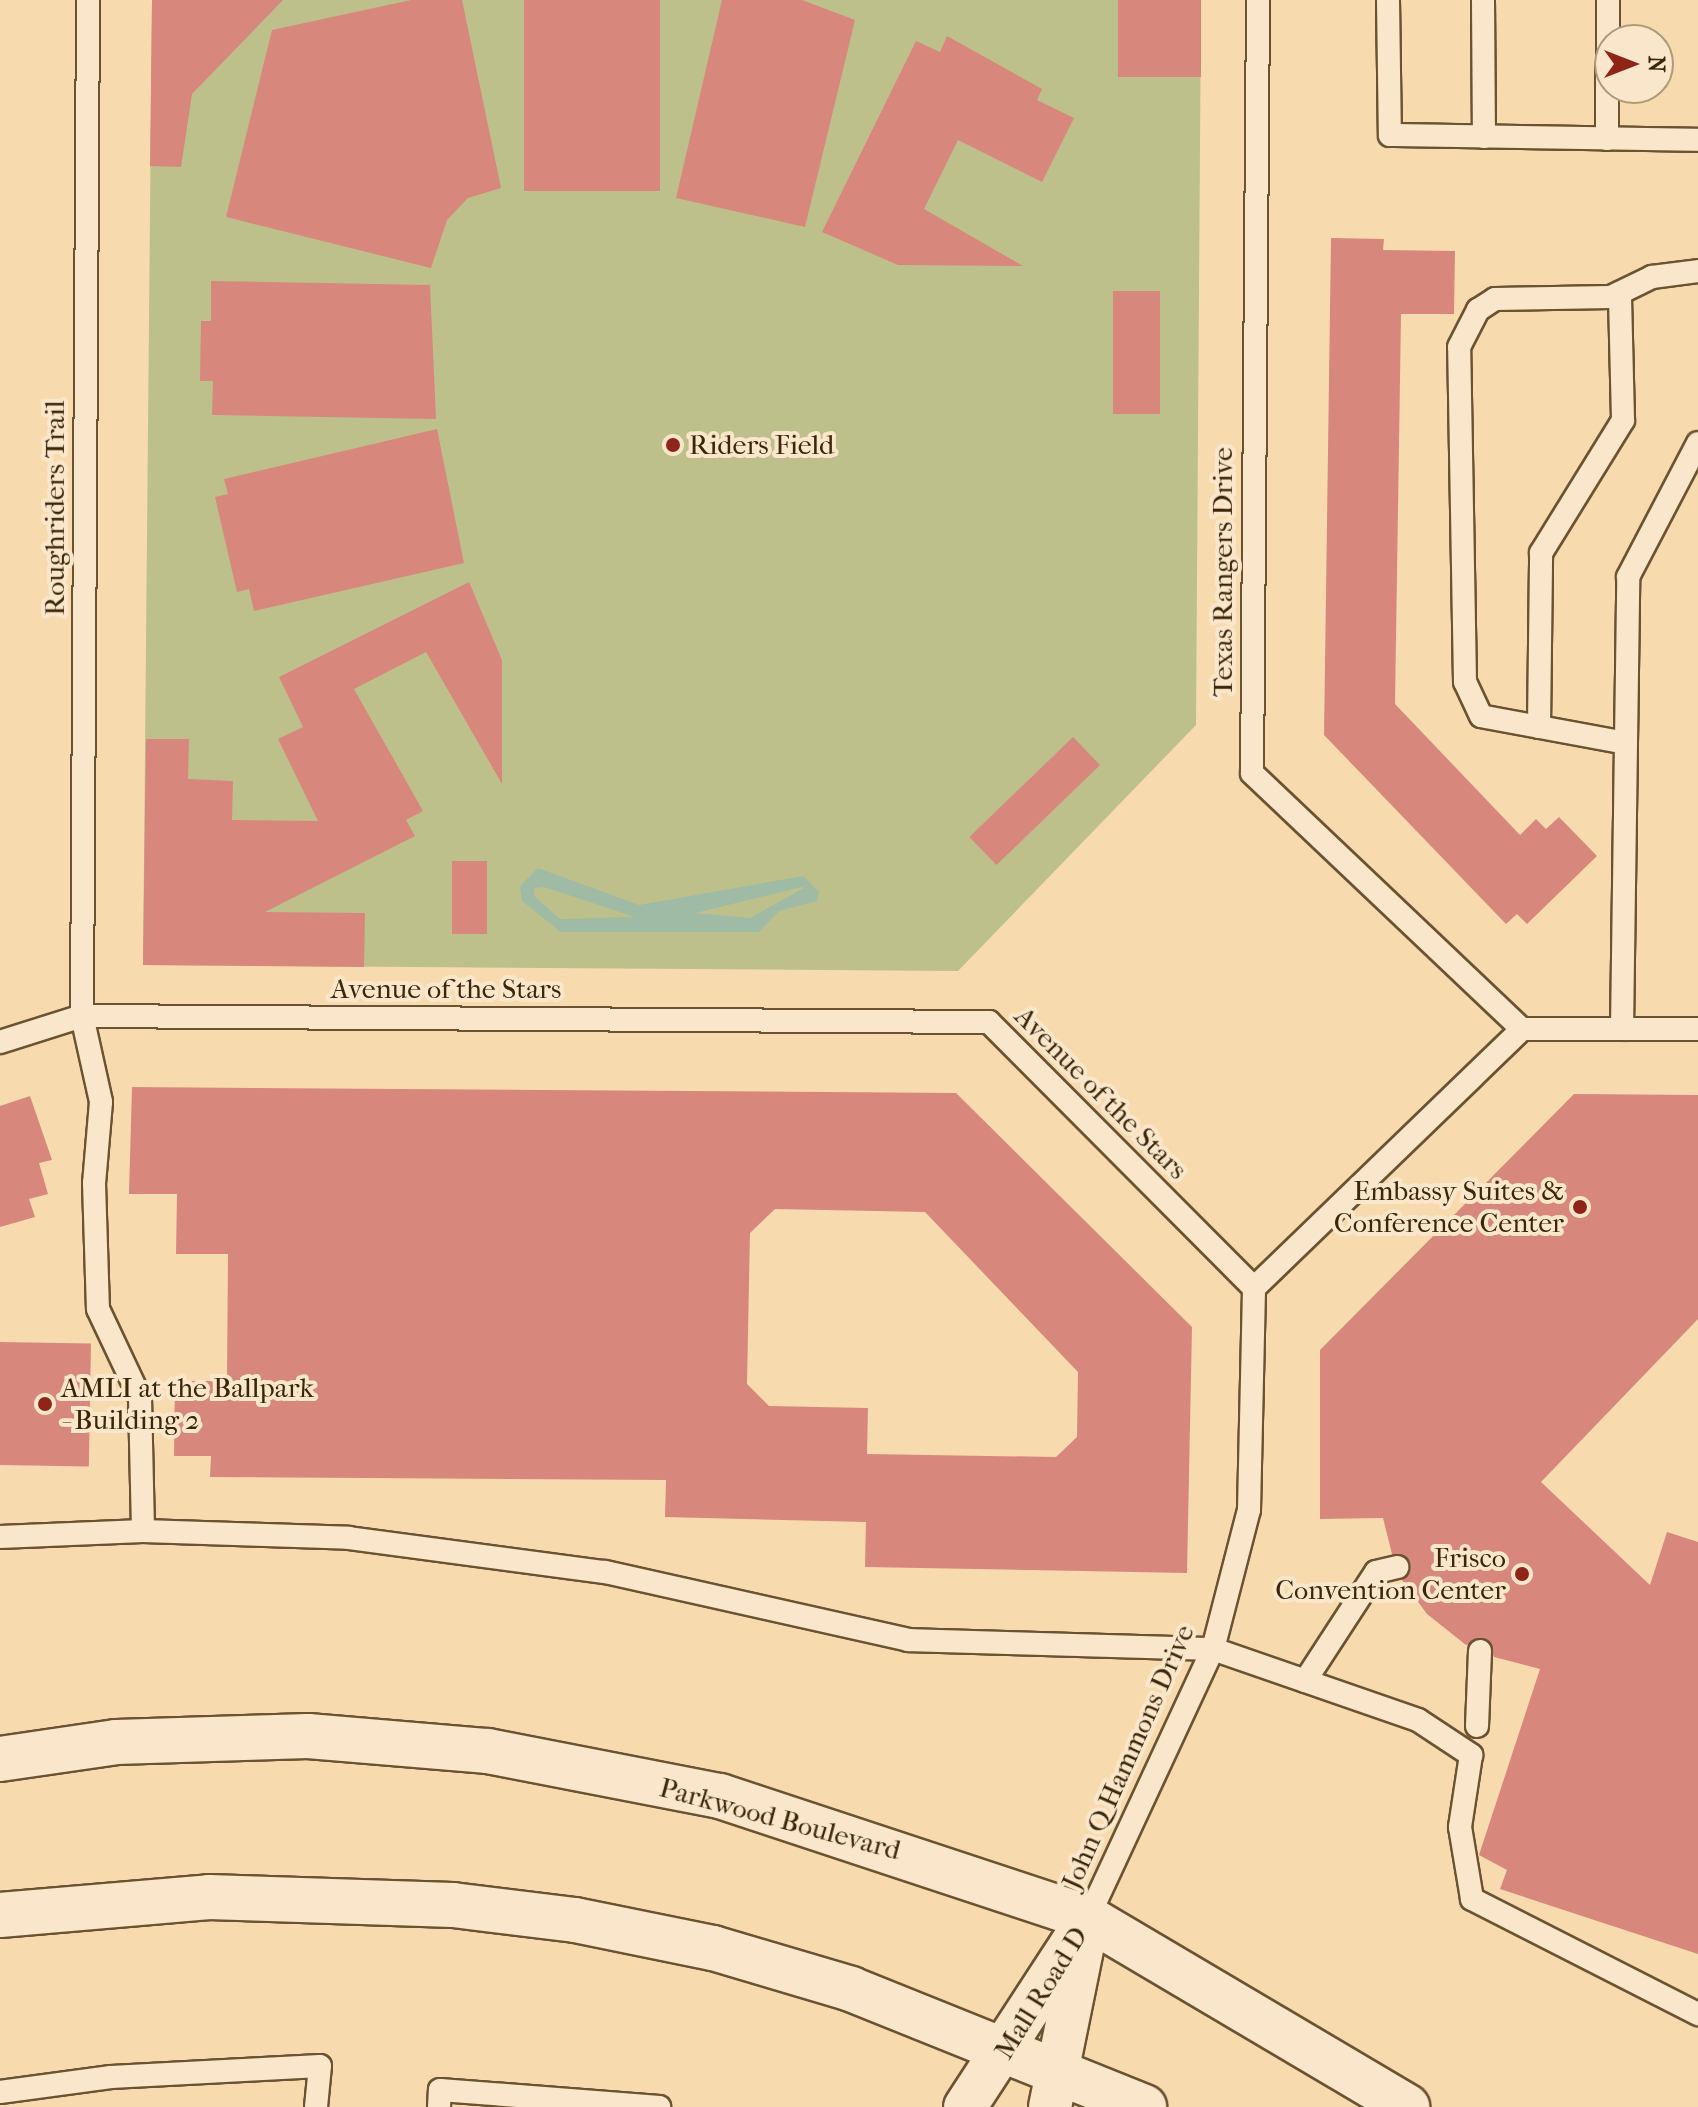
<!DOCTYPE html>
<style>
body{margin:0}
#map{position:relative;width:1698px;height:2107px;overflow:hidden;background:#f8daaf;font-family:"IM FELL French Canon",serif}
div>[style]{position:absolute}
.green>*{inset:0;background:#bdc08b}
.water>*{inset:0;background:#9fbba5}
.building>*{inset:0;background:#d8877d;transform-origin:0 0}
.roads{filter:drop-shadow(2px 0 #6b5332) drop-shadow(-2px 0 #6b5332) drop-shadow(0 2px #6b5332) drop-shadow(0 -2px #6b5332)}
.service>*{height:22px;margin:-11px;padding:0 11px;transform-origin:11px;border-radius:11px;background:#fae7cb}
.minor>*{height:42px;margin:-21px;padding:0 21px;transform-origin:21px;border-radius:21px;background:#fae7cb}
.secondary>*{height:44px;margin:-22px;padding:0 22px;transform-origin:22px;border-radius:22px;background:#fae7cb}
.dots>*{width:22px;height:22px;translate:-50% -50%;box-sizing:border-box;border:4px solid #fae7cb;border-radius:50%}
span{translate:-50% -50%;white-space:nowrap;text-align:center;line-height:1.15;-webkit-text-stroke:8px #fae7cb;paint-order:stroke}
.poi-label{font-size:28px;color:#3c2609}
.left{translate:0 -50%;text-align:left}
.right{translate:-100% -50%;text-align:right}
.street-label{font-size:28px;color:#3c2609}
.north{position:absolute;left:1594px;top:24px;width:80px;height:80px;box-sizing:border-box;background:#fae7cb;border:2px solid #ae9a7d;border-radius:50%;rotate:90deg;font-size:22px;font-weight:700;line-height:32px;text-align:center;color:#3c2609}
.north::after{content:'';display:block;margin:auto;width:28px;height:36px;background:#8f2418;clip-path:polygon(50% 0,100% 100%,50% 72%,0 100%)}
</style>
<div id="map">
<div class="green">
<div style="clip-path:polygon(152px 0,1201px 0,1196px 725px,958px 971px,143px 965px)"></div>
</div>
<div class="water">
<div style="clip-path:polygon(evenodd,538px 868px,639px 905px,803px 876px,819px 892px,817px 901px,779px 911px,759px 932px,561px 932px,522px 901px,520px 886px,538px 868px,544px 887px,632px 916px,633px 917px,560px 919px,535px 897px,534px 888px,544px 887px,538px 868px,804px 888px,750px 918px,695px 913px,802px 887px,804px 888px)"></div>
</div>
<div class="building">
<div style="clip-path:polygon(152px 0,283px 0,192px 94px,181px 167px,150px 166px)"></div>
<div style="clip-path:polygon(411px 0,462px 0,501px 188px,468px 198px,447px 220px,431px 268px,226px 217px,272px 30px)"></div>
<div style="left:524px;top:0;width:136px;height:191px"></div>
<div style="clip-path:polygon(722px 0,802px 0,855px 20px,805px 227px,676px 198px)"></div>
<div style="left:1118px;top:0;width:83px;height:77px"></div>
<div style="clip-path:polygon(947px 36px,1042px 89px,1037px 100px,1074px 118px,1042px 182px,958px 140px,924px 209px,1023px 266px,898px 265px,822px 232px,916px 41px,940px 52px)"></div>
<div style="clip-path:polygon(1331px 238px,1384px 239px,1383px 250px,1455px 251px,1454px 314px,1401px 314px,1395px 704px,1520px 835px,1536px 819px,1546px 829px,1559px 817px,1597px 856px,1527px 924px,1517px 914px,1506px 924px,1324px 735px)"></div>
<div style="clip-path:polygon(211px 281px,430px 285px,436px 419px,212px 415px,213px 381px,200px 381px,201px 321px,211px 321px)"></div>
<div style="left:1113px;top:291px;width:47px;height:123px"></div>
<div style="clip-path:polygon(437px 429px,464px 563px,254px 611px,249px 589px,237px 592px,215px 497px,228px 494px,224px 479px)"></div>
<div style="clip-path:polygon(469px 582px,502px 660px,502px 784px,426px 652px,354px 689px,423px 811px,406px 820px,415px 836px,265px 912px,365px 913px,364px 967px,143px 965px,146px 739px,189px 739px,188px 779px,233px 781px,232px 820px,318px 821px,278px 739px,303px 727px,279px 677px)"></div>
<div style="left:1073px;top:737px;width:39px;height:144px;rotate:46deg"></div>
<div style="left:452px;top:861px;width:35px;height:73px"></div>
<div style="clip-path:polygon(evenodd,132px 1087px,956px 1093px,1192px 1327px,1187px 1573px,865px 1567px,866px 1522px,665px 1517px,666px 1480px,210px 1477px,211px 1456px,174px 1456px,175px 1381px,227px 1381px,228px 1254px,176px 1254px,177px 1194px,129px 1194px,132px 1087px,775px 1209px,925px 1212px,1078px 1372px,1077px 1437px,1056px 1457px,867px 1454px,868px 1408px,769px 1406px,747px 1384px,750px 1233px,775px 1209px)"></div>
<div style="clip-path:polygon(1574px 1094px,1698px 1095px,1698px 1319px,1541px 1482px,1650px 1585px,1667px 1532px,1698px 1542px,1698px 1954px,1500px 1889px,1507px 1870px,1479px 1855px,1540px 1669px,1494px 1657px,1487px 1639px,1466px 1645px,1427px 1614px,1402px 1580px,1410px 1563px,1392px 1554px,1383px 1518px,1320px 1519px,1320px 1350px)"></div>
<div style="clip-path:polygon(30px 1096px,52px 1160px,39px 1163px,48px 1194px,29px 1199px,35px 1217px,0 1227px,0 1106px)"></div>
<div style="left:0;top:1342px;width:91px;height:123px;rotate:1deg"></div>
</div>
<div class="roads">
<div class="service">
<div style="left:88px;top:0;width:1016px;rotate:90.34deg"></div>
<div style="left:82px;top:1016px;width:88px;rotate:77.5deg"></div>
<div style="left:101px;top:1102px;width:81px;rotate:94.9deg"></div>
<div style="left:94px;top:1183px;width:126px;rotate:88.2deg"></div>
<div style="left:98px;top:1309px;width:98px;rotate:64.7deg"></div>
<div style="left:140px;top:1398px;width:133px;rotate:88.7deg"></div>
<div style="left:1258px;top:0;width:773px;rotate:90.44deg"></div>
<div style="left:1252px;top:773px;width:372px;rotate:43.5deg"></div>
<div style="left:1388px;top:0;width:135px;rotate:89.2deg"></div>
<div style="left:1390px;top:135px;width:308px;rotate:0.9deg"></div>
<div style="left:1483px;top:0;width:137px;rotate:89.6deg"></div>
<div style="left:1607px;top:139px;width:139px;rotate:-89.6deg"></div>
<div style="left:1539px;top:727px;width:174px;rotate:-89.3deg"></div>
<div style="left:1541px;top:553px;width:156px;rotate:-58.3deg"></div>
<div style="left:1623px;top:420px;width:127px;rotate:-91.4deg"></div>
<div style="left:1626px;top:743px;width:147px;rotate:-169.5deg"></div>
<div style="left:1481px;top:716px;width:38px;rotate:-115deg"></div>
<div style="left:1465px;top:682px;width:335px;rotate:-91deg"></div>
<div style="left:1459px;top:347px;width:42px;rotate:-62.8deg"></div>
<div style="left:1478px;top:310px;width:20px;rotate:-33deg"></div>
<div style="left:1495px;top:299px;width:116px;rotate:-1deg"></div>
<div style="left:1611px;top:297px;width:46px;rotate:-26deg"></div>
<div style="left:1652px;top:277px;width:46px;rotate:-7.4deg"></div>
<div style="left:1622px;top:1029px;width:452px;rotate:-89.2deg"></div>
<div style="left:1628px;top:577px;width:151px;rotate:-62.4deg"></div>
<div style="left:0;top:1042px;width:86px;rotate:-17.6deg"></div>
<div style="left:82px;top:1016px;width:907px;rotate:0.38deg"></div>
<div style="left:989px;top:1022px;width:375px;rotate:45.1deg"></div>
<div style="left:1254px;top:1288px;width:373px;rotate:-44deg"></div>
<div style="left:1522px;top:1029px;width:176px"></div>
<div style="left:0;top:1537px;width:143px;rotate:-2.4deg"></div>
<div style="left:143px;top:1531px;width:206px;rotate:1.9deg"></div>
<div style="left:349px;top:1538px;width:258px;rotate:7.6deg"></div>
<div style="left:605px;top:1572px;width:311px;rotate:12.6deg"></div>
<div style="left:908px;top:1640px;width:305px;rotate:1.7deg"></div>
<div style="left:1213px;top:1649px;width:217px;rotate:19.1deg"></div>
<div style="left:1418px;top:1720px;width:64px;rotate:33.4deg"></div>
<div style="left:1471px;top:1755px;width:73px;rotate:98.7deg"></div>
<div style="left:1460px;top:1827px;width:73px;rotate:80.5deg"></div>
<div style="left:1472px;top:1899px;width:254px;rotate:27deg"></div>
<div style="left:1305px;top:1681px;width:130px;rotate:-56.9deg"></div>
<div style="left:1376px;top:1572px;width:22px;rotate:-13deg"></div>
<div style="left:1477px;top:1726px;width:75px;rotate:-87.7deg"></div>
<div style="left:1088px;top:1918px;width:297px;rotate:-65.1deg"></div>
<div style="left:1213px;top:1649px;width:144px;rotate:-75.5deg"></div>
<div style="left:1249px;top:1510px;width:222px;rotate:-88.7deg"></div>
<div style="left:0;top:2092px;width:112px;rotate:-7.7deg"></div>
<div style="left:111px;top:2077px;width:209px;rotate:-3deg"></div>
<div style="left:320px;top:2066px;width:41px;rotate:95.6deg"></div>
<div style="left:439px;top:2107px;width:17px;rotate:-87deg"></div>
<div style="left:440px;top:2090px;width:220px;rotate:4.4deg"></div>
</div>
<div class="minor">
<div style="left:965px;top:2107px;width:225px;rotate:-56.9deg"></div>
<div style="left:1050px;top:2107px;width:170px;rotate:-78.5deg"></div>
</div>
<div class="secondary">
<div style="left:0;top:1759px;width:117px;rotate:-8.3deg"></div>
<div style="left:116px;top:1742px;width:192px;rotate:-1.8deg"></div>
<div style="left:308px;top:1736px;width:181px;rotate:4.8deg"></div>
<div style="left:488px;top:1751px;width:236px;rotate:11deg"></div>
<div style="left:720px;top:1796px;width:388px;rotate:18.3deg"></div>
<div style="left:1088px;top:1918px;width:371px;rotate:30.6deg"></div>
<div style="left:0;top:1915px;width:210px;rotate:-4.9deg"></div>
<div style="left:209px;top:1897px;width:244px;rotate:1.9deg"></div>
<div style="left:453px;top:1905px;width:123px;rotate:7deg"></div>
<div style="left:575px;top:1920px;width:141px;rotate:11.5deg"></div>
<div style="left:713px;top:1948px;width:144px;rotate:16.5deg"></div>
<div style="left:851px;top:1989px;width:316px;rotate:21.9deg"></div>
</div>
</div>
<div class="dots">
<div style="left:673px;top:445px;background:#8f2418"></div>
<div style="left:1580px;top:1207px;background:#8f2418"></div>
<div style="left:45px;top:1404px;background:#8f2418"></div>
<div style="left:1522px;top:1574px;background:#8f2418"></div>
</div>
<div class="poi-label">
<span class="left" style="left:689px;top:445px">Riders Field</span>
<span class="right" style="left:1564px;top:1207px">Embassy Suites &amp;<br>Conference Center</span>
<span class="left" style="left:61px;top:1404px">AMLI at the Ballpark<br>- Building 2</span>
<span class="right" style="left:1506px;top:1574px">Frisco<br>Convention Center</span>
</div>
<div class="street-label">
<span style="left:55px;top:508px;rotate:-90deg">Roughriders Trail</span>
<span style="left:1223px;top:572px;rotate:-90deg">Texas Rangers Drive</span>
<span style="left:446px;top:989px">Avenue of the Stars</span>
<span style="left:1101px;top:1093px;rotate:45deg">Avenue of the Stars</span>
<span style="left:1128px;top:1757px;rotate:-66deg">John Q Hammons Drive</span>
<span style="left:780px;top:1819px;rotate:15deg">Parkwood Boulevard</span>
<span style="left:1041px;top:1993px;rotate:-58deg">Mall Road D</span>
</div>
<div class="north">N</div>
</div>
